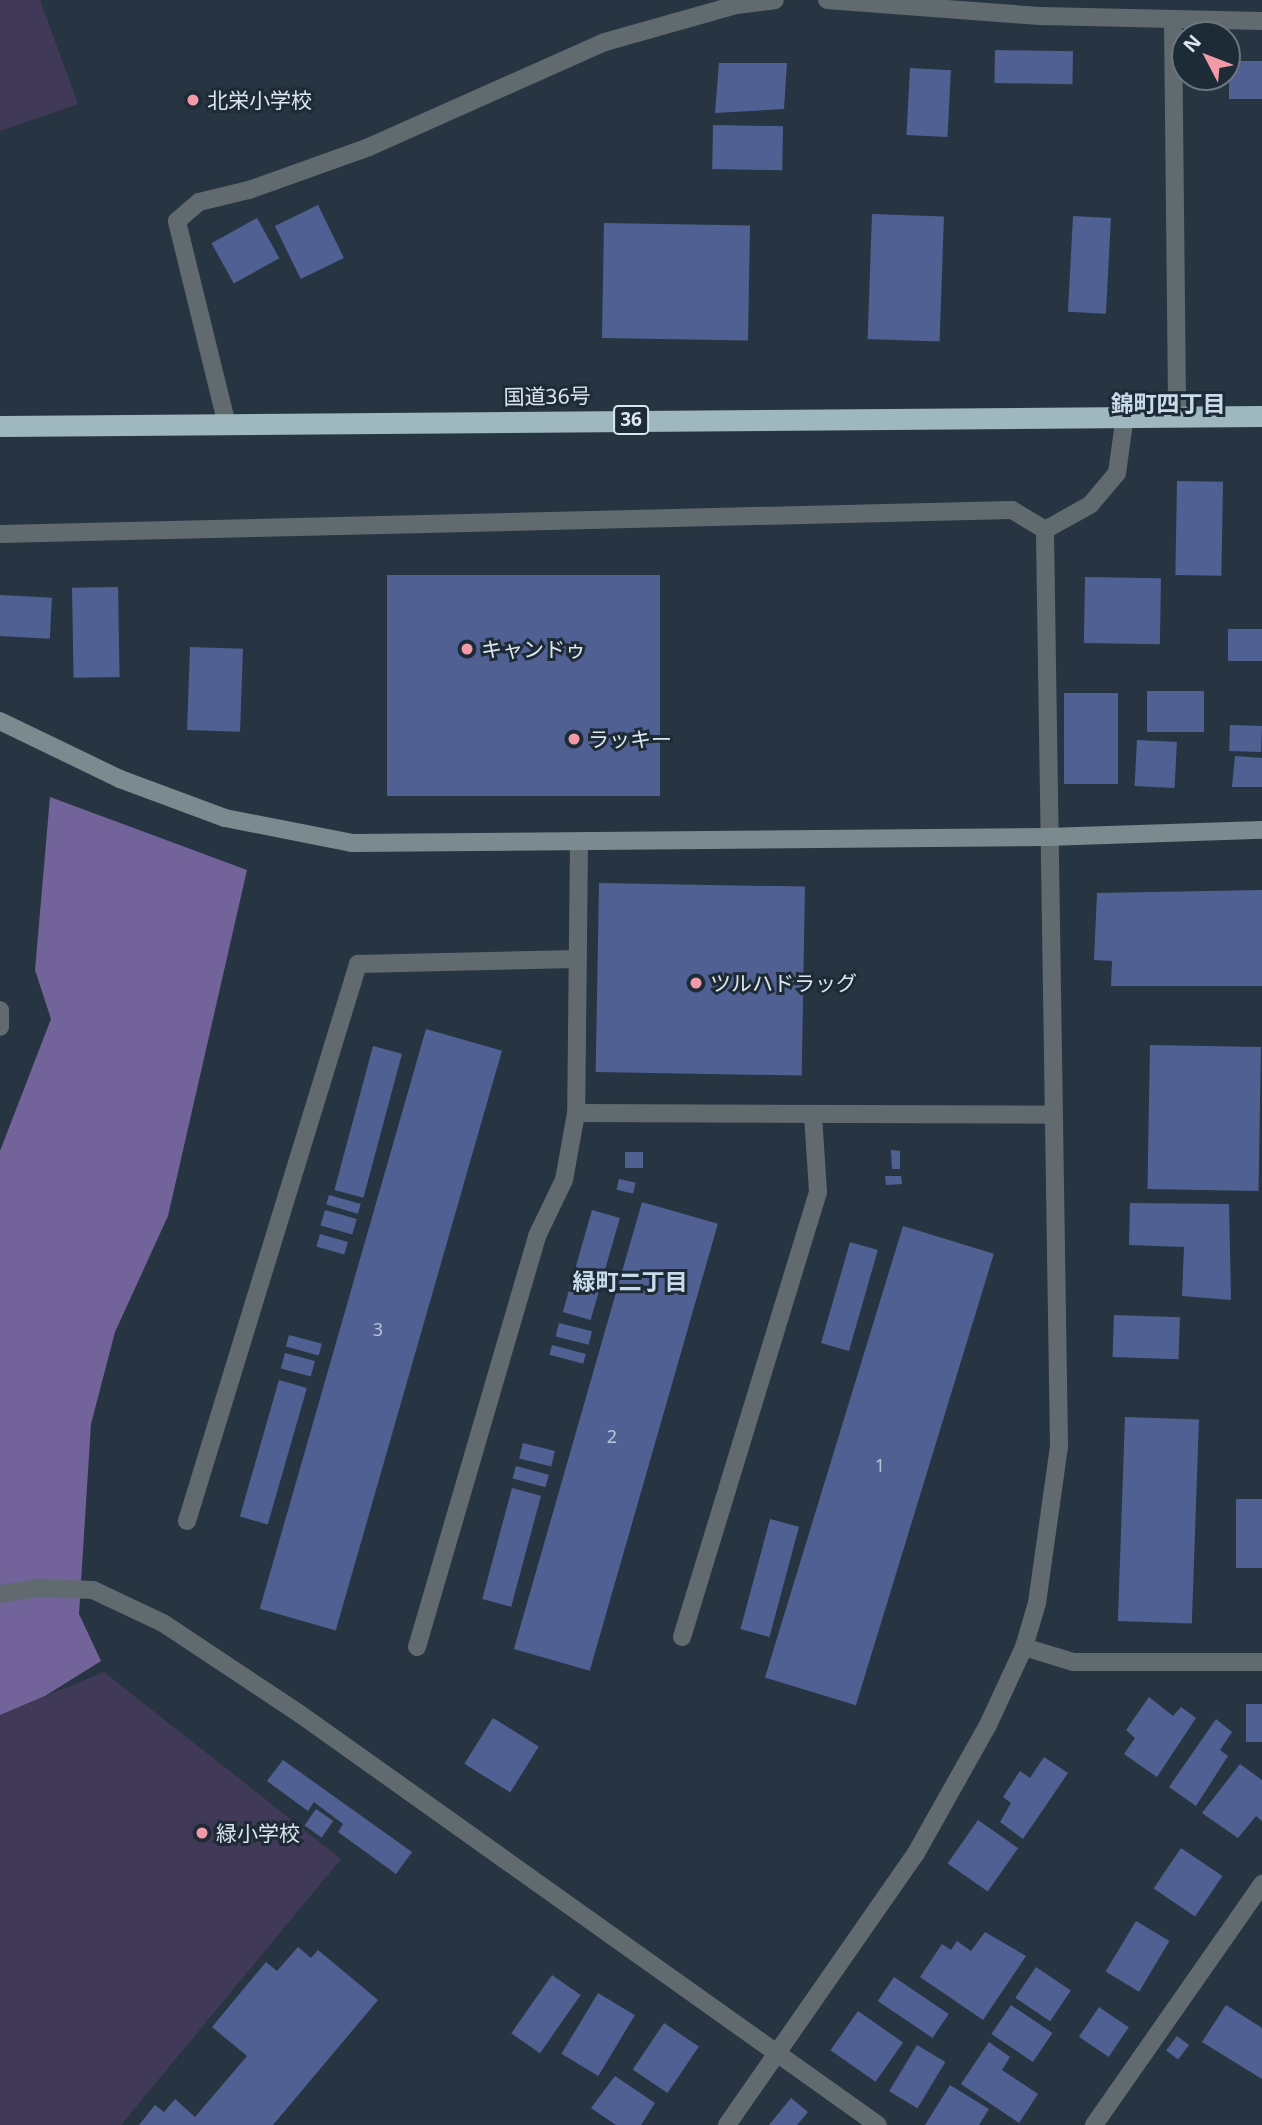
<!DOCTYPE html>
<meta charset="utf-8">
<style>
body{margin:0}
#map{position:relative;width:1262px;height:2125px;overflow:hidden;background:#273542;font-family:"Noto Sans","Noto Sans JP",sans-serif}
div>[style]{position:absolute}
.green>*{inset:0;background:#403957}
.forest>*{inset:0;background:#72649a}
.building>*{inset:0;background:#506093;transform-origin:0 0}
.lane>*{height:18px;margin:-9px;padding:0 9px;transform-origin:9px;border-radius:9px;background:#616b6f}
.street>*{height:18px;margin:-9px;padding:0 9px;transform-origin:9px;border-radius:9px;background:#616b6f}
.secondary>*{height:18px;margin:-9px;padding:0 9px;transform-origin:9px;border-radius:9px;background:#7b8a8f}
.highway>*{height:21px;margin:-10.5px;padding:0 10.5px;transform-origin:10.5px;border-radius:10.5px;background:#9fb7bf}
.dots>*{width:19px;height:19px;translate:-50% -50%;box-sizing:border-box;border:4px solid #1d2b37;border-radius:50%}
span{translate:-50% -50%;white-space:nowrap;text-align:center;line-height:1.15;-webkit-text-stroke:6px #1d2b37;paint-order:stroke}
.number-label{font-size:18px;color:#bac4d7}
.number-label span{-webkit-text-stroke-width:0}
.shield-label span{padding:2px 5px;background:#1d2b37;border:2px solid;border-radius:5px;-webkit-text-stroke-width:0}
.shield-label{font-size:19px;color:#dde6ee;font-weight:700}
.poi-label{font-size:21px;color:#dde6ee}
.left{translate:0 -50%;text-align:left}
.street-label{font-size:21px;color:#dde6ee}
.neighbourhood-label{font-size:23px;color:#c9dbeb;font-weight:700}
.north{position:absolute;left:1171px;top:21px;width:70px;height:70px;box-sizing:border-box;background:#1d2b37;border:2px solid #6a7680;border-radius:50%;rotate:312deg;font-size:19px;font-weight:700;line-height:28px;text-align:center;color:#dde6ee}
.north::after{content:'';display:block;margin:auto;width:24px;height:32px;background:#f39aa8;clip-path:polygon(50% 0,100% 100%,50% 72%,0 100%)}
</style>
<div id="map">
<div class="green">
<div style="clip-path:polygon(0 0,40px 0,78px 104px,0 131px)"></div>
<div style="clip-path:polygon(104px 1672px,341px 1859px,121px 2125px,0 2125px,0 1715px)"></div>
</div>
<div class="forest">
<div style="clip-path:polygon(50px 797px,247px 870px,168px 1216px,115px 1332px,91px 1424px,79px 1614px,101px 1661px,45px 1696px,0 1715px,0 1151px,51px 1019px,35px 970px)"></div>
</div>
<div class="building">
<div style="left:995px;top:50px;width:78px;height:33px;rotate:1deg"></div>
<div style="left:1229px;top:61px;width:33px;height:38px"></div>
<div style="clip-path:polygon(719px 63px,787px 63px,784px 109px,715px 113px)"></div>
<div style="left:910px;top:68px;width:41px;height:67px;rotate:3deg"></div>
<div style="left:713px;top:125px;width:70px;height:44px;rotate:1deg"></div>
<div style="left:318px;top:205px;width:59px;height:48px;rotate:64deg"></div>
<div style="left:872px;top:214px;width:72px;height:125px;rotate:2deg"></div>
<div style="left:1073px;top:216px;width:38px;height:96px;rotate:3deg"></div>
<div style="left:257px;top:218px;width:46px;height:52px;rotate:61deg"></div>
<div style="left:604px;top:223px;width:146px;height:115px;rotate:1deg"></div>
<div style="left:1177px;top:481px;width:46px;height:94px;rotate:1deg"></div>
<div style="left:387px;top:575px;width:273px;height:221px"></div>
<div style="left:1085px;top:577px;width:76px;height:66px;rotate:1deg"></div>
<div style="left:118px;top:587px;width:90px;height:46px;rotate:89deg"></div>
<div style="left:0;top:595px;width:52px;height:41px;rotate:3deg"></div>
<div style="left:1228px;top:629px;width:34px;height:32px"></div>
<div style="left:190px;top:647px;width:53px;height:83px;rotate:2deg"></div>
<div style="left:1147px;top:691px;width:57px;height:41px"></div>
<div style="left:1064px;top:693px;width:54px;height:91px"></div>
<div style="left:1230px;top:725px;width:32px;height:26px;rotate:2deg"></div>
<div style="left:1137px;top:740px;width:40px;height:46px;rotate:3deg"></div>
<div style="clip-path:polygon(1235px 756px,1262px 758px,1262px 787px,1232px 787px)"></div>
<div style="left:599px;top:883px;width:206px;height:189px;rotate:1deg"></div>
<div style="clip-path:polygon(1262px 890px,1262px 986px,1111px 986px,1112px 961px,1094px 960px,1097px 893px)"></div>
<div style="left:426px;top:1029px;width:79px;height:603px;rotate:16deg"></div>
<div style="left:1150px;top:1045px;width:111px;height:144px;rotate:1deg"></div>
<div style="left:373px;top:1046px;width:30px;height:149px;rotate:15deg"></div>
<div style="clip-path:polygon(891px 1150px,900px 1151px,900px 1169px,892px 1169px)"></div>
<div style="left:625px;top:1152px;width:18px;height:16px"></div>
<div style="clip-path:polygon(885px 1176px,901px 1176px,902px 1184px,886px 1185px)"></div>
<div style="left:619px;top:1179px;width:17px;height:11px;rotate:13deg"></div>
<div style="left:329px;top:1195px;width:33px;height:10px;rotate:16deg"></div>
<div style="left:642px;top:1202px;width:79px;height:465px;rotate:16deg"></div>
<div style="clip-path:polygon(1130px 1203px,1229px 1204px,1231px 1300px,1182px 1296px,1184px 1247px,1129px 1245px)"></div>
<div style="left:325px;top:1210px;width:33px;height:16px;rotate:16deg"></div>
<div style="left:592px;top:1210px;width:29px;height:106px;rotate:16deg"></div>
<div style="left:903px;top:1226px;width:95px;height:472px;rotate:17deg"></div>
<div style="left:320px;top:1234px;width:29px;height:13px;rotate:16deg"></div>
<div style="left:850px;top:1242px;width:29px;height:105px;rotate:16deg"></div>
<div style="left:1114px;top:1315px;width:66px;height:42px;rotate:2deg"></div>
<div style="left:559px;top:1323px;width:34px;height:14px;rotate:14deg"></div>
<div style="left:289px;top:1335px;width:34px;height:12px;rotate:15deg"></div>
<div style="left:552px;top:1345px;width:35px;height:10px;rotate:15deg"></div>
<div style="left:285px;top:1353px;width:31px;height:16px;rotate:15deg"></div>
<div style="left:279px;top:1380px;width:29px;height:142px;rotate:16deg"></div>
<div style="left:1125px;top:1417px;width:74px;height:204px;rotate:2deg"></div>
<div style="left:523px;top:1443px;width:33px;height:16px;rotate:14deg"></div>
<div style="left:516px;top:1466px;width:34px;height:13px;rotate:15deg"></div>
<div style="left:512px;top:1488px;width:30px;height:115px;rotate:15deg"></div>
<div style="left:1236px;top:1499px;width:26px;height:69px"></div>
<div style="left:770px;top:1519px;width:30px;height:114px;rotate:15deg"></div>
<div style="clip-path:polygon(1149px 1697px,1173px 1716px,1181px 1707px,1196px 1718px,1157px 1777px,1124px 1754px,1135px 1738px,1126px 1730px)"></div>
<div style="left:1246px;top:1704px;width:16px;height:38px"></div>
<div style="left:493px;top:1718px;width:54px;height:54px;rotate:32deg"></div>
<div style="clip-path:polygon(1216px 1719px,1232px 1732px,1220px 1750px,1228px 1756px,1196px 1806px,1169px 1787px)"></div>
<div style="clip-path:polygon(1044px 1757px,1068px 1773px,1023px 1839px,1000px 1822px,1011px 1803px,1003px 1797px,1020px 1771px,1030px 1778px)"></div>
<div style="clip-path:polygon(283px 1760px,412px 1852px,396px 1874px,338px 1832px,343px 1824px,314px 1802px,308px 1811px,267px 1781px)"></div>
<div style="clip-path:polygon(1240px 1764px,1262px 1780px,1262px 1821px,1256px 1816px,1238px 1838px,1202px 1813px)"></div>
<div style="left:316px;top:1809px;width:21px;height:20px;rotate:35deg"></div>
<div style="left:978px;top:1820px;width:49px;height:53px;rotate:35deg"></div>
<div style="left:1181px;top:1848px;width:50px;height:49px;rotate:34deg"></div>
<div style="left:1136px;top:1921px;width:39px;height:59px;rotate:31deg"></div>
<div style="clip-path:polygon(985px 1932px,1026px 1956px,983px 2020px,920px 1977px,942px 1944px,951px 1950px,957px 1941px,971px 1951px)"></div>
<div style="clip-path:polygon(298px 1947px,311px 1958px,318px 1950px,378px 2000px,273px 2125px,139px 2125px,155px 2105px,164px 2112px,175px 2099px,195px 2117px,247px 2056px,212px 2027px,266px 1962px,277px 1971px)"></div>
<div style="left:1036px;top:1967px;width:42px;height:37px;rotate:34deg"></div>
<div style="left:552px;top:1975px;width:35px;height:71px;rotate:35deg"></div>
<div style="left:894px;top:1977px;width:66px;height:29px;rotate:34deg"></div>
<div style="left:598px;top:1993px;width:43px;height:71px;rotate:31deg"></div>
<div style="left:1011px;top:2005px;width:50px;height:35px;rotate:34deg"></div>
<div style="clip-path:polygon(1226px 2005px,1262px 2028px,1262px 2079px,1202px 2042px)"></div>
<div style="left:1099px;top:2007px;width:36px;height:36px;rotate:34deg"></div>
<div style="left:858px;top:2011px;width:55px;height:48px;rotate:35deg"></div>
<div style="left:664px;top:2023px;width:42px;height:56px;rotate:34deg"></div>
<div style="left:1177px;top:2036px;width:15px;height:18px;rotate:37deg"></div>
<div style="clip-path:polygon(989px 2042px,1010px 2057px,1002px 2070px,1038px 2094px,1019px 2123px,961px 2084px)"></div>
<div style="left:917px;top:2045px;width:33px;height:54px;rotate:31deg"></div>
<div style="clip-path:polygon(615px 2076px,655px 2103px,641px 2125px,616px 2125px,591px 2108px)"></div>
<div style="clip-path:polygon(950px 2085px,989px 2109px,979px 2125px,925px 2125px)"></div>
<div style="clip-path:polygon(791px 2098px,808px 2112px,797px 2125px,769px 2125px)"></div>
</div>
<div class="lane">
<div style="left:187px;top:1521px;width:583px;rotate:-72.93deg"></div>
<div style="left:358px;top:964px;width:220px;rotate:-1.3deg"></div>
<div style="left:682px;top:1637px;width:465px;rotate:-73deg"></div>
<div style="left:818px;top:1192px;width:78px;rotate:-93.7deg"></div>
<div style="left:417px;top:1647px;width:428px;rotate:-73.7deg"></div>
<div style="left:537px;top:1236px;width:62px;rotate:-64.3deg"></div>
<div style="left:564px;top:1180px;width:68px;rotate:-79.8deg"></div>
</div>
<div class="street">
<div style="left:827px;top:0;width:216px;rotate:4.3deg"></div>
<div style="left:1042px;top:16px;width:220px;rotate:1.3deg"></div>
<div style="left:1173px;top:20px;width:396px;rotate:89.4deg"></div>
<div style="left:227px;top:425px;width:210px;rotate:-103.8deg"></div>
<div style="left:177px;top:221px;width:29px;rotate:-41deg"></div>
<div style="left:199px;top:202px;width:51px;rotate:-13.5deg"></div>
<div style="left:249px;top:190px;width:127px;rotate:-19.7deg"></div>
<div style="left:369px;top:147px;width:258px;rotate:-24deg"></div>
<div style="left:605px;top:42px;width:136px;rotate:-15.8deg"></div>
<div style="left:736px;top:5px;width:39px;rotate:-7deg"></div>
<div style="left:0;top:534px;width:1012px;rotate:-1.36deg"></div>
<div style="left:1012px;top:510px;width:39px;rotate:31deg"></div>
<div style="left:579px;top:842px;width:271px;rotate:90.6deg"></div>
<div style="left:576px;top:1113px;width:478px;rotate:0.2deg"></div>
<div style="left:0;top:1010px;width:17px;rotate:90deg"></div>
<div style="left:0;top:1594px;width:38px;rotate:-9deg"></div>
<div style="left:38px;top:1588px;width:55px;rotate:2.1deg"></div>
<div style="left:93px;top:1590px;width:77px;rotate:25.2deg"></div>
<div style="left:163px;top:1623px;width:164px;rotate:33.6deg"></div>
<div style="left:300px;top:1714px;width:709px;rotate:35.42deg"></div>
<div style="left:1024px;top:1647px;width:51px;rotate:17deg"></div>
<div style="left:1073px;top:1662px;width:189px"></div>
<div style="left:727px;top:2125px;width:329px;rotate:-55.2deg"></div>
<div style="left:915px;top:1855px;width:149px;rotate:-60.7deg"></div>
<div style="left:988px;top:1725px;width:86px;rotate:-65.2deg"></div>
<div style="left:1024px;top:1647px;width:46px;rotate:-73.5deg"></div>
<div style="left:1037px;top:1603px;width:159px;rotate:-82deg"></div>
<div style="left:1059px;top:1446px;width:916px;rotate:-90.88deg"></div>
<div style="left:1045px;top:530px;width:51px;rotate:-29.1deg"></div>
<div style="left:1090px;top:505px;width:42px;rotate:-49.8deg"></div>
<div style="left:1117px;top:473px;width:59px;rotate:-82.1deg"></div>
<div style="left:1094px;top:2125px;width:294px;rotate:-55.1deg"></div>
</div>
<div class="secondary">
<div style="left:0;top:721px;width:133px;rotate:25.8deg"></div>
<div style="left:120px;top:779px;width:112px;rotate:20.4deg"></div>
<div style="left:225px;top:818px;width:129px;rotate:11.1deg"></div>
<div style="left:352px;top:843px;width:695px;rotate:-0.49deg"></div>
<div style="left:1047px;top:837px;width:215px;rotate:-1.9deg"></div>
</div>
<div class="highway">
<div style="left:0;top:426px;width:1262px;rotate:-0.45deg"></div>
</div>
<div class="dots">
<div style="left:193px;top:100px;background:#f39aa8"></div>
<div style="left:467px;top:649px;background:#f39aa8"></div>
<div style="left:574px;top:739px;background:#f39aa8"></div>
<div style="left:696px;top:983px;background:#f39aa8"></div>
<div style="left:202px;top:1833px;background:#f39aa8"></div>
</div>
<div class="number-label">
<span style="left:378px;top:1329px">3</span>
<span style="left:612px;top:1436px">2</span>
<span style="left:880px;top:1465px">1</span>
</div>
<div class="shield-label">
<span style="left:631px;top:420px">36</span>
</div>
<div class="poi-label">
<span class="left" style="left:207px;top:100px">北栄小学校</span>
<span class="left" style="left:481px;top:649px">キャンドゥ</span>
<span class="left" style="left:588px;top:739px">ラッキー</span>
<span class="left" style="left:710px;top:983px">ツルハドラッグ</span>
<span class="left" style="left:216px;top:1833px">緑小学校</span>
</div>
<div class="street-label">
<span style="left:547px;top:396px;rotate:-1deg">国道36号</span>
</div>
<div class="neighbourhood-label">
<span style="left:1168px;top:403px">錦町四丁目</span>
<span style="left:630px;top:1281px">緑町二丁目</span>
</div>
<div class="north">N</div>
</div>
